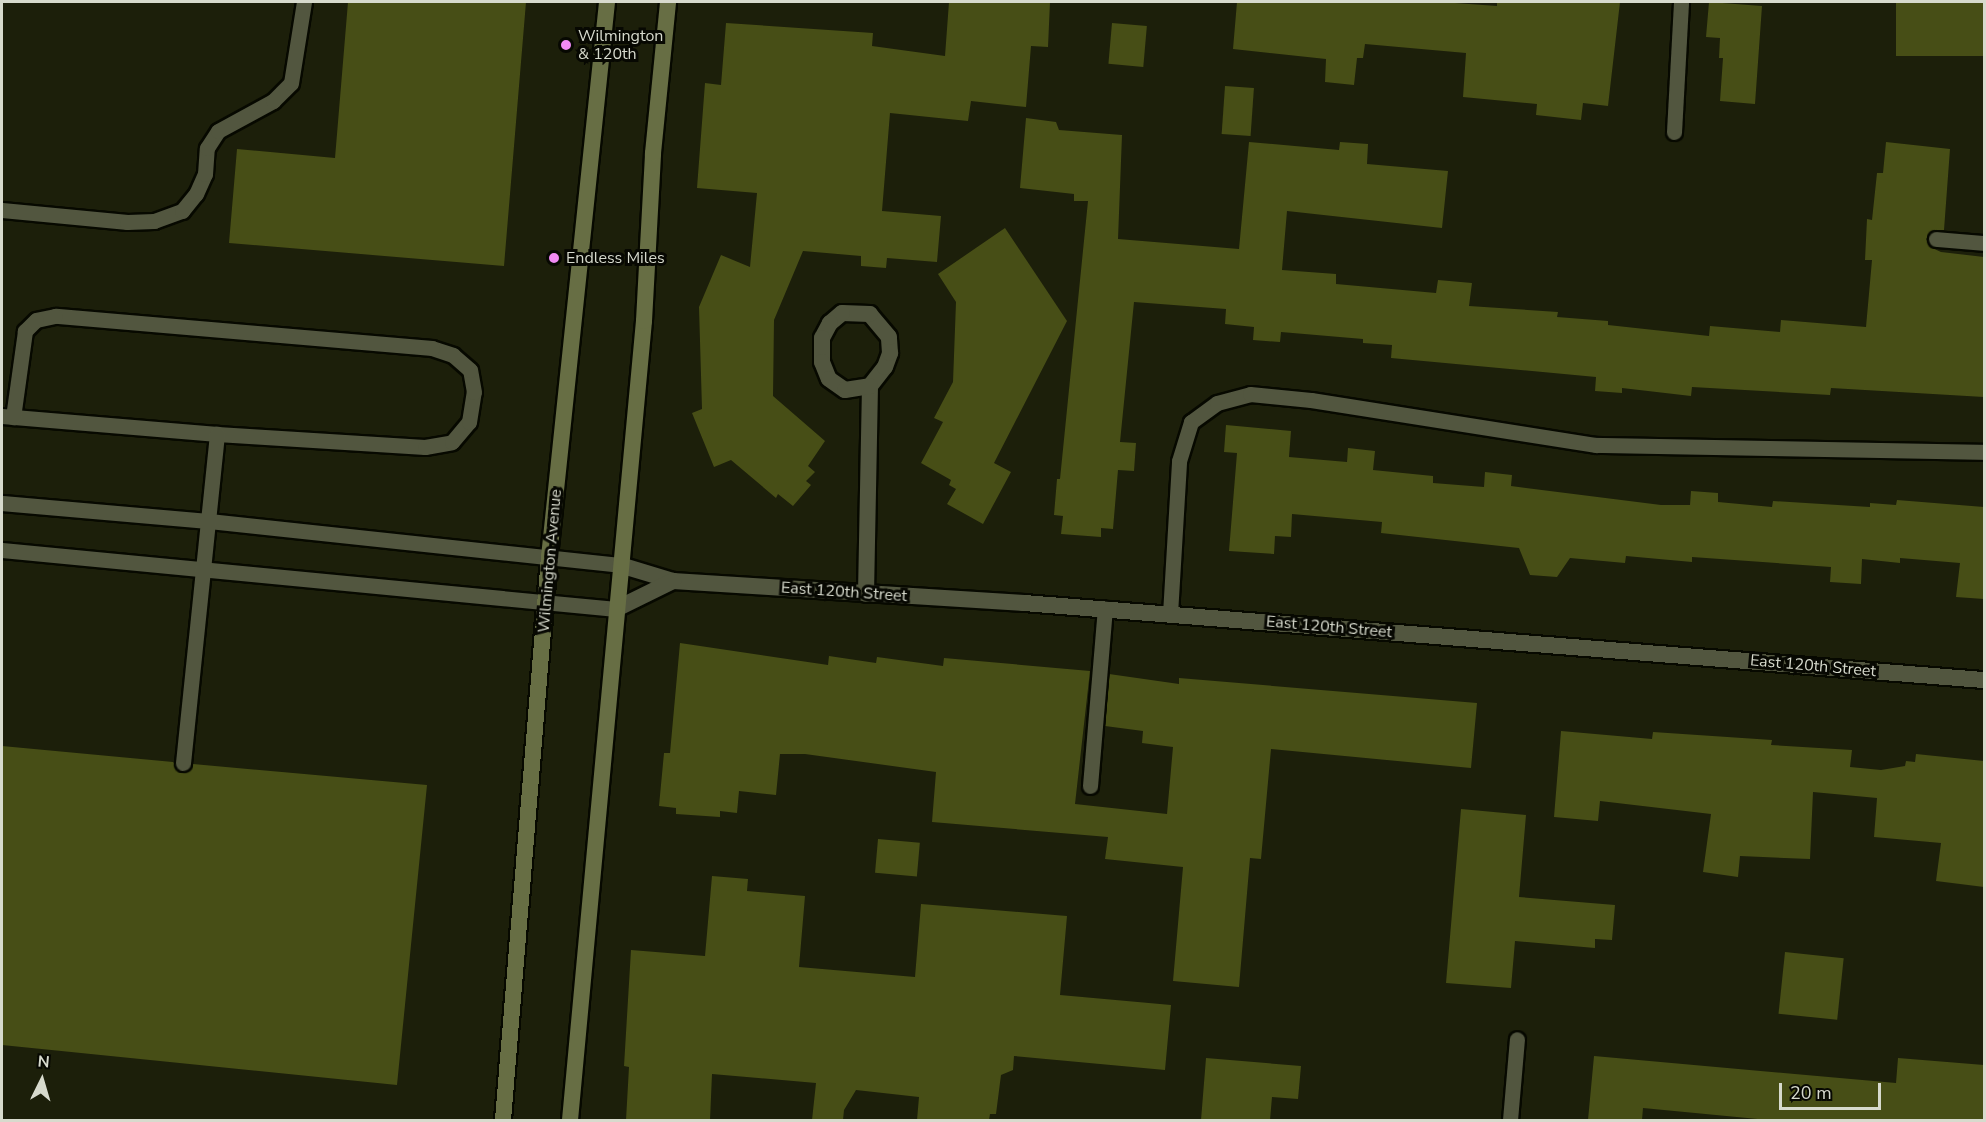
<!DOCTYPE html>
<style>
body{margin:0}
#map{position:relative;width:1986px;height:1122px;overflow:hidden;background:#1c1f0a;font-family:"Nunito Sans",sans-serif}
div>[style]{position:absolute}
.building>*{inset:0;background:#474e16;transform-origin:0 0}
.roads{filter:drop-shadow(2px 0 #070900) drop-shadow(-2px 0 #070900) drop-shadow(0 2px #070900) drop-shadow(0 -2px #070900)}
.service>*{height:15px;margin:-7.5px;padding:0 7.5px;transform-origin:7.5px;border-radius:7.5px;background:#52563f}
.minor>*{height:16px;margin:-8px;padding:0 8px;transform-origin:8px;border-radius:8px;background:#52563f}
.secondary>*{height:16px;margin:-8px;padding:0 8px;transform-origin:8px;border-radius:8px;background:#676e44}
.dots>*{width:16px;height:16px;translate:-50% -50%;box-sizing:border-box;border:3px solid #070802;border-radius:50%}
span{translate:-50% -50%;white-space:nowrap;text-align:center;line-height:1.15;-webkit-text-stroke:6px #070802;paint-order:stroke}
.poi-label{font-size:16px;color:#d7dacd}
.left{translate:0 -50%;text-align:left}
.street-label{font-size:16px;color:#d7dacd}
.frame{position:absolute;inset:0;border:3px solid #d7dacd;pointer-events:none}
.north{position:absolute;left:12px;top:1050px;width:60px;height:60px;-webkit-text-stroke:4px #070802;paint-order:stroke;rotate:5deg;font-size:16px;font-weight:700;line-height:24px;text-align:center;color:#d7dacd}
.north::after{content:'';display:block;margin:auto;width:21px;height:27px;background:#d7dacd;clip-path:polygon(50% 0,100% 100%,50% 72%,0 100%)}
.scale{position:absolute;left:1779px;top:1083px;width:102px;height:27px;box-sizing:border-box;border:3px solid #d7dacd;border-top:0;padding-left:8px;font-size:18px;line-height:21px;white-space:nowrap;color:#d7dacd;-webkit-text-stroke:4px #070802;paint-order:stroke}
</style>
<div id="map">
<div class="building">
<div style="clip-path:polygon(348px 2px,526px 2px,504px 266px,229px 243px,237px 149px,335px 158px)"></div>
<div style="clip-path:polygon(949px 2px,1050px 2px,1048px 47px,1031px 46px,1026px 107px,971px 101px,968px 121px,890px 113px,882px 211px,941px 216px,937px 262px,887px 258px,886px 268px,861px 266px,861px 256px,803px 251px,774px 320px,773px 396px,825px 441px,808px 466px,815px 472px,806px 481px,811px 485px,793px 506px,778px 494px,776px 498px,731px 460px,714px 467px,692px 413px,702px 409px,699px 307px,721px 255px,750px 267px,757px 193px,697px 188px,705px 83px,721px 85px,726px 23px,873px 33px,872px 46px,945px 56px)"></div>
<div style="clip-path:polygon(1237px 2px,1441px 2px,1497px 6px,1497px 2px,1620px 2px,1608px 106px,1583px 103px,1581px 120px,1536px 115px,1537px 104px,1463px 97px,1466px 53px,1365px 44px,1363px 58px,1357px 58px,1354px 85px,1325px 82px,1326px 59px,1233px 49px)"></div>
<div style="clip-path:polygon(1709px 2px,1762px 6px,1755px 104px,1720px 101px,1723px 58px,1719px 58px,1720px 38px,1706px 37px)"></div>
<div style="left:1896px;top:2px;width:88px;height:54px"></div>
<div style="left:1112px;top:23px;width:35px;height:41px;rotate:5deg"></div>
<div style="left:1225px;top:86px;width:29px;height:48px;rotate:4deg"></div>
<div style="clip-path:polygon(1026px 118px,1056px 122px,1059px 130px,1122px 135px,1118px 239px,1239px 249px,1249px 142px,1339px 150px,1340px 142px,1368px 144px,1367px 164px,1448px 171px,1442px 228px,1287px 211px,1282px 270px,1336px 274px,1336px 284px,1436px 293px,1438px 280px,1472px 283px,1469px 306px,1558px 312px,1557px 317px,1608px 321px,1608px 325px,1709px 336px,1710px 326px,1780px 332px,1781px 320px,1866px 327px,1872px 260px,1865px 260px,1867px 219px,1872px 220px,1877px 173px,1883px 173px,1886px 142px,1950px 149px,1944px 230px,1931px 231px,1926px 239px,1930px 247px,1941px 252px,1984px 257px,1984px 397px,1831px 388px,1830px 395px,1692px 387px,1691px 396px,1622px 388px,1622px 393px,1595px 391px,1596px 377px,1391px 358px,1392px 345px,1363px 343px,1363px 339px,1281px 332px,1280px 342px,1253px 340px,1254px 327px,1225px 324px,1226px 309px,1134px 302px,1120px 442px,1136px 443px,1134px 471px,1118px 470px,1113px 529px,1101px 528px,1101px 537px,1061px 534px,1063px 516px,1054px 515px,1057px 479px,1060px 479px,1088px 201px,1074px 201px,1074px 194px,1020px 188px)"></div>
<div style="clip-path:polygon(1005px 228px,1067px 321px,994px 463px,1011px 472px,983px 524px,947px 504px,956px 489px,949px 485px,951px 480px,921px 463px,943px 422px,934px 418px,953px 382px,956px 302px,938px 274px)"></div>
<div style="clip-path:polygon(1226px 425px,1291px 431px,1289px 457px,1347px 462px,1348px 448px,1375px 451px,1373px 470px,1433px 476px,1433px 483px,1484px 487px,1485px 472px,1512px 475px,1511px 486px,1661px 505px,1690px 505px,1691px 491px,1718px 493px,1718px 502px,1772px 507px,1773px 501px,1870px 507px,1870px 503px,1896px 505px,1897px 500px,1984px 507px,1984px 599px,1956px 597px,1960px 563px,1900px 558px,1900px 563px,1862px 559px,1861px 584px,1830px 582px,1831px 567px,1692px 557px,1692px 562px,1626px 556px,1625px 563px,1570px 558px,1557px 577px,1530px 575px,1519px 548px,1381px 533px,1382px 522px,1292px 514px,1291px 537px,1275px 536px,1274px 554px,1229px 551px,1237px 453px,1224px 452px)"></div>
<div style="clip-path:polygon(680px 643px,828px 665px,829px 656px,876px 663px,877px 657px,943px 666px,944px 658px,1090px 671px,1075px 804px,1167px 814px,1173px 747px,1142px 743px,1143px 731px,1105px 726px,1109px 674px,1179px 684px,1179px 678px,1477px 703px,1471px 768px,1271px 749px,1261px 859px,1250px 858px,1239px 987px,1173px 981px,1183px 867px,1105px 859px,1108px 837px,932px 822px,936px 772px,805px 754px,780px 754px,776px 795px,739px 791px,737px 813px,720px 811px,720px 817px,676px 814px,676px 808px,659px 806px,664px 753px,670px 753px)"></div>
<div style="clip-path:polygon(1561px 731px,1652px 739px,1653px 732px,1772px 740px,1771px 745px,1852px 750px,1850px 767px,1881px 770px,1905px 766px,1906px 761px,1915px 762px,1916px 754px,1984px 761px,1984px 887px,1936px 881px,1941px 843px,1874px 837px,1877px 798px,1813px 792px,1810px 859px,1740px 856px,1738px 877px,1703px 872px,1711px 814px,1600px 801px,1598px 821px,1554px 817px)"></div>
<div style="clip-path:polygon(2px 746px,173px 762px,183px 773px,193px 764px,427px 785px,397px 1085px,2px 1045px)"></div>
<div style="clip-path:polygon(1461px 809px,1526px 815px,1519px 897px,1615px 905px,1612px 940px,1595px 939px,1595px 948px,1515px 941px,1511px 988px,1446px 983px)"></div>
<div style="left:878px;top:839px;width:42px;height:34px;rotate:5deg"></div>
<div style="clip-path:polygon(712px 876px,748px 879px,747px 891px,805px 896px,799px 967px,915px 977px,921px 904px,1067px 916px,1060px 995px,1171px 1005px,1165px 1070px,1014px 1056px,1013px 1070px,1001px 1075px,996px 1114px,990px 1114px,989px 1120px,917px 1120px,919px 1097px,856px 1090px,844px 1110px,843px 1120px,812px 1120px,816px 1083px,712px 1074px,710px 1120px,626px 1120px,629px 1067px,624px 1066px,631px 950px,705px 956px)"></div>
<div style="left:1785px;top:952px;width:59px;height:62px;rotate:6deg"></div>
<div style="clip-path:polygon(1594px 1056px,1896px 1083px,1898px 1058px,1984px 1065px,1984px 1120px,1768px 1120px,1643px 1108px,1642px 1120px,1588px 1120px)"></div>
<div style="clip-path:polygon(1206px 1058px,1301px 1066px,1298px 1099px,1272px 1097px,1270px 1120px,1201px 1120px)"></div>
</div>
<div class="roads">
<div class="service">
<div style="left:1674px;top:132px;width:130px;rotate:-86.9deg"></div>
<div style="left:2px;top:210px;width:126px;rotate:5.5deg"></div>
<div style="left:127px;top:222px;width:27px;rotate:-2deg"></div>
<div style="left:154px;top:221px;width:30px;rotate:-20deg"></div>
<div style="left:182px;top:211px;width:22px;rotate:-51deg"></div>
<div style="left:196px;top:194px;width:22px;rotate:-66deg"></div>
<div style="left:205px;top:174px;width:26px;rotate:-86deg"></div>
<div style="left:207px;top:148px;width:20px;rotate:-57deg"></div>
<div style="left:218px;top:131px;width:63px;rotate:-28.6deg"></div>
<div style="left:273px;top:101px;width:25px;rotate:-45deg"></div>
<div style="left:291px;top:83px;width:82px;rotate:-80.9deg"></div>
<div style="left:1936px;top:239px;width:48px;rotate:4.8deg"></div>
<div style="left:2px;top:416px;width:216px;rotate:4.8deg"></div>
<div style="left:217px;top:434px;width:208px;rotate:3.6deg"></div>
<div style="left:425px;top:447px;width:27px;rotate:-10deg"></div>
<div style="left:452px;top:442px;width:26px;rotate:-50deg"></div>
<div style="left:469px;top:422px;width:30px;rotate:-81deg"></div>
<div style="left:474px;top:392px;width:22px;rotate:-100deg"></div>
<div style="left:470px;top:370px;width:23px;rotate:-139deg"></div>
<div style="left:453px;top:355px;width:22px;rotate:-162deg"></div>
<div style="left:432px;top:348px;width:378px;rotate:-175.1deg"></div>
<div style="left:55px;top:316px;width:19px;rotate:168deg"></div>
<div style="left:36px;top:320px;width:16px;rotate:135deg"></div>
<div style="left:25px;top:331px;width:87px;rotate:97.9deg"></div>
<div style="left:2px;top:503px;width:208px;rotate:5deg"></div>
<div style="left:209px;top:521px;width:413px;rotate:6.1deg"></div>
<div style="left:2px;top:550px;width:617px;rotate:5.49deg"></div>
<div style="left:1170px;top:614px;width:153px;rotate:-86.6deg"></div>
<div style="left:1179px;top:461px;width:41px;rotate:-72.9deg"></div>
<div style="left:1191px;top:422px;width:32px;rotate:-36deg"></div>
<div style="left:1217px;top:403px;width:34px;rotate:-15deg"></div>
<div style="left:1250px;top:394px;width:61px;rotate:5.6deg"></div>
<div style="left:1311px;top:400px;width:289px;rotate:9deg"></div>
<div style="left:1596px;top:445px;width:388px;rotate:1deg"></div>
<div style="left:183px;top:763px;width:331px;rotate:-84.1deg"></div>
<div style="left:1090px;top:786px;width:178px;rotate:-85.2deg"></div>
<div style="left:1510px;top:1120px;width:81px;rotate:-85.1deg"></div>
</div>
<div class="minor">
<div style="left:620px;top:565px;width:55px;rotate:16.8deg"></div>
<div style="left:673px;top:581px;width:352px;rotate:3.6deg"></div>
<div style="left:1024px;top:603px;width:963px;rotate:4.59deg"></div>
<div style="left:866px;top:594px;width:208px;rotate:-88.9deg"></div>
<div style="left:870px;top:386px;width:24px;rotate:-52deg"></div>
<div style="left:885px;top:367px;width:15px;rotate:-70deg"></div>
<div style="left:890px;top:353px;width:16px;rotate:-94deg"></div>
<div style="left:889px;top:337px;width:30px;rotate:-130deg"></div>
<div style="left:870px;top:314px;width:28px;rotate:-178deg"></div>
<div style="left:842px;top:313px;width:16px;rotate:140deg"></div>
<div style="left:830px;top:323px;width:17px;rotate:118deg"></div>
<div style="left:822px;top:338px;width:24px;rotate:90deg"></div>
<div style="left:822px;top:362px;width:18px;rotate:68deg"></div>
<div style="left:829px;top:379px;width:19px;rotate:35deg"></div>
<div style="left:845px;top:390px;width:25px;rotate:-9deg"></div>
<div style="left:616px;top:609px;width:64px;rotate:-26.2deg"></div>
</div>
<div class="secondary">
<div style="left:503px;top:1120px;width:565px;rotate:-85.33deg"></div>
<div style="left:549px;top:557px;width:558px;rotate:-84.03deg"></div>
<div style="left:570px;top:1120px;width:802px;rotate:-84.71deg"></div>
<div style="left:644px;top:321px;width:168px;rotate:-86.9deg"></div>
<div style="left:653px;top:153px;width:152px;rotate:-84.3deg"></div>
</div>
</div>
<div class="dots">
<div style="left:566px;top:45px;background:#f18af4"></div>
<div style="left:554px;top:258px;background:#f18af4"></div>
</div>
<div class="poi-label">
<span class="left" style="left:578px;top:45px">Wilmington<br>&amp; 120th</span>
<span class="left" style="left:566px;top:258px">Endless Miles</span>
</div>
<div class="street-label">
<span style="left:550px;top:561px;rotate:-85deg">Wilmington Avenue</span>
<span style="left:844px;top:592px;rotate:4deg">East 120th Street</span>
<span style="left:1329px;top:627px;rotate:5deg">East 120th Street</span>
<span style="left:1813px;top:666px;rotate:5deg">East 120th Street</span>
</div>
<div class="frame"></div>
<div class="north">N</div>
<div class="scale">20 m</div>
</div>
